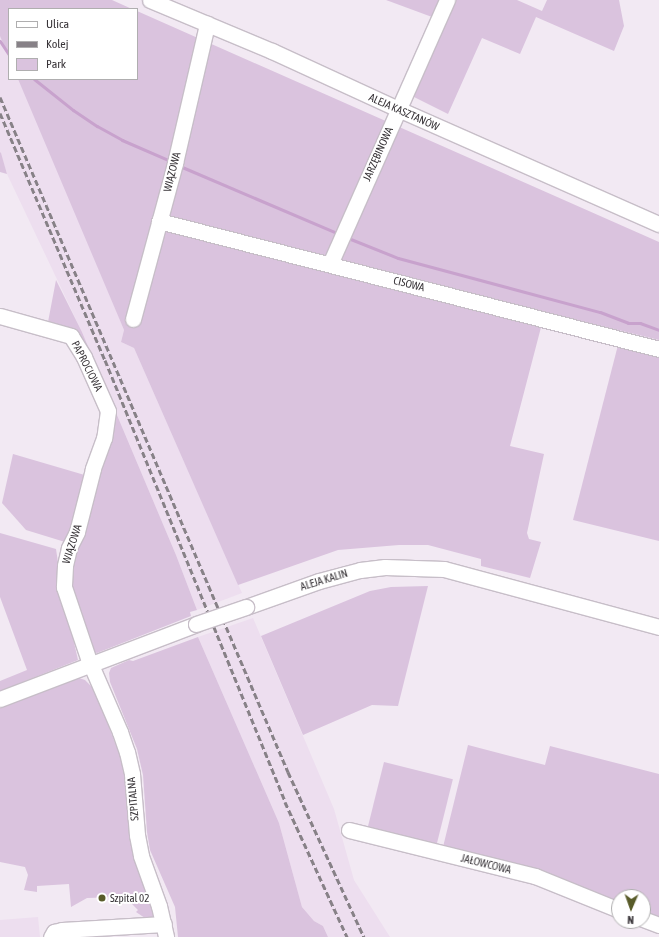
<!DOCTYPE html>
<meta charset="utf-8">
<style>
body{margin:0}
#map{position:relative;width:659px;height:937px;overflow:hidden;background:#f2e9f3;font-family:"Asap Condensed",sans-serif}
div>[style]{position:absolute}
.built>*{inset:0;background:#eddeef}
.green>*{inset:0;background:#dac3de;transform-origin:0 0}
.stream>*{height:3px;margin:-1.5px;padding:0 1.5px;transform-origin:1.5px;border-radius:1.5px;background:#c8a2cd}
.roads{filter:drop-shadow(1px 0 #c7bec8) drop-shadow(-1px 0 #c7bec8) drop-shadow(0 1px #c7bec8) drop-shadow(0 -1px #c7bec8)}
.minor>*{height:15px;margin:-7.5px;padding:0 7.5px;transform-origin:7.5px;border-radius:7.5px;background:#fff}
.rail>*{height:3px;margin-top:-1.5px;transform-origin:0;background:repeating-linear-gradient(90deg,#878187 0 6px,transparent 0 9px)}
.bridges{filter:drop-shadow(1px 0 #c7bec8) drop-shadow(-1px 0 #c7bec8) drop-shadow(0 1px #c7bec8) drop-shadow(0 -1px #c7bec8)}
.minor-bridge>*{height:15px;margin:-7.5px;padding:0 7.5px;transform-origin:7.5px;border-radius:7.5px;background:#fff}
.dots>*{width:11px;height:11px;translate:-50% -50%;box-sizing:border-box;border:2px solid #fff;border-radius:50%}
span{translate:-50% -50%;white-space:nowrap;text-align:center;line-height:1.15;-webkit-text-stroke:4px #fff;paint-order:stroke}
.street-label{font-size:11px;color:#383438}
.poi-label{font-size:11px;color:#383438}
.left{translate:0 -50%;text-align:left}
.legend{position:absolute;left:8px;top:8px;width:130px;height:72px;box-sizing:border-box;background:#fff;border:1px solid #afaeaf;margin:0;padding:5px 7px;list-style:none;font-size:12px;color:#383438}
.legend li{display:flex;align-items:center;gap:8px;height:20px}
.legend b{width:20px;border:1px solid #afaeaf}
.north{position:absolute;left:611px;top:889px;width:40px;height:40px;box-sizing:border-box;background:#fff;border:1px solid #afaeaf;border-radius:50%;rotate:182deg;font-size:11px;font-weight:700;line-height:16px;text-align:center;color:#383438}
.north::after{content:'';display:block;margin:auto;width:14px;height:18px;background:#585b29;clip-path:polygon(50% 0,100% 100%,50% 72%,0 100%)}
</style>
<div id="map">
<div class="built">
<div style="clip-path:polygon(0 30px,9px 51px,9px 79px,20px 79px,124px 330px,121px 342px,134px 348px,242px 593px,197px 610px,176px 555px,82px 332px,7px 174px,0 152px)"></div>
<div style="clip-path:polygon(253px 618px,334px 809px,354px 880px,390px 937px,328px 937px,323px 926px,314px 921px,302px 907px,279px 823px,198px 637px)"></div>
<div style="clip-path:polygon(38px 917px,40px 937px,0 937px,0 920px)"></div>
</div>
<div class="green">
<div style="clip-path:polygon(0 0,112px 0,132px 9px,9px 9px,9px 57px,0 36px)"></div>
<div style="clip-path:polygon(386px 0,440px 0,432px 17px)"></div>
<div style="clip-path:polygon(453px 0,517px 0,542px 11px,547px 0,619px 0,624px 26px,614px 51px,536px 17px,520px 54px,482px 38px,448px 114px,410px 95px)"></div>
<div style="clip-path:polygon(137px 11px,659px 242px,659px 340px,545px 312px,510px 446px,544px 454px,527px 533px,529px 539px,541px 542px,530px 578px,481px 566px,481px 559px,428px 545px,399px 545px,338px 550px,238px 585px,134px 348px,121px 342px,124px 330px,18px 79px,137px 79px)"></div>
<div style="clip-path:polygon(0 152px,1px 153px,7px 174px,0 172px)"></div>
<div style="clip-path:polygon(56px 280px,82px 332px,176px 555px,197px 610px,190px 612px,191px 616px,97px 653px,94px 652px,91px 645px,68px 577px,109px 436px,88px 358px,50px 326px,48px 322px)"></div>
<div style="clip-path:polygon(618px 345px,659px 355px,659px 541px,573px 520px)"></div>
<div style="clip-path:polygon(13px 454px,88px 476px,72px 534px,65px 542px,26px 530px,2px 503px)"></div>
<div style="clip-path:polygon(0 533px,56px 549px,62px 590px,78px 660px,0 691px,0 681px,27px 670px,0 597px)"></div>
<div style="clip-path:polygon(428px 586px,398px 706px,372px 705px,303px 735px,261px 636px,370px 591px,391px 587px)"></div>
<div style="clip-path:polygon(198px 637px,279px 823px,302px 907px,314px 921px,323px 926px,328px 937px,178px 937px,175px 907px,150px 850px,147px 832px,143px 775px,137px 749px,110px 682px,109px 673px,111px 668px,129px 660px,133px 661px)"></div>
<div style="clip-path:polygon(79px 678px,85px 680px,95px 690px,123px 764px,126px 784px,155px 913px,152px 918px,145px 918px,136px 912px,138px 910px,132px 904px,118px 897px,87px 898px,71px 907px,69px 884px,37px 886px,37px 892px,24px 890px,28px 875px,25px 867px,0 862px,0 707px)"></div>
<div style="clip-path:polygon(468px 745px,545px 765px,550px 746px,659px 774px,659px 919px,643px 912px,643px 897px,619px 897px,619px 903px,443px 847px)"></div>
<div style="left:384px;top:762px;width:71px;height:68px;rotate:14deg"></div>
</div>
<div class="stream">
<div style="left:0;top:41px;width:17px;rotate:57deg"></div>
<div style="left:34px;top:79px;width:50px;rotate:38.5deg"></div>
<div style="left:73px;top:110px;width:29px;rotate:34deg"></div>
<div style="left:97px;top:126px;width:29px;rotate:29deg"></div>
<div style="left:122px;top:140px;width:50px;rotate:23.5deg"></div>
<div style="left:182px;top:167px;width:168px;rotate:23.1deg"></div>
<div style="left:348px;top:238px;width:54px;rotate:21.8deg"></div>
<div style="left:398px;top:258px;width:209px;rotate:15deg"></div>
<div style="left:600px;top:312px;width:30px;rotate:21deg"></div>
<div style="left:628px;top:323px;width:12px"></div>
<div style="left:640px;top:323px;width:20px;rotate:20deg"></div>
</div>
<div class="roads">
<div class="minor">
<div style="left:150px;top:0;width:132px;rotate:22.7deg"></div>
<div style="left:272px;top:51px;width:139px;rotate:24.7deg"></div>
<div style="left:398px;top:109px;width:285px;rotate:23.8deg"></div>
<div style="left:159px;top:221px;width:516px;rotate:14.36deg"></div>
<div style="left:330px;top:264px;width:289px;rotate:-66.1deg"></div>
<div style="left:0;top:316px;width:74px;rotate:15.7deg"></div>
<div style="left:71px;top:336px;width:25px;rotate:58deg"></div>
<div style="left:84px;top:357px;width:59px;rotate:66deg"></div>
<div style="left:108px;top:411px;width:27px;rotate:98deg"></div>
<div style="left:104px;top:438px;width:33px;rotate:110deg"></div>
<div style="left:93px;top:469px;width:65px;rotate:104.3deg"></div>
<div style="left:77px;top:532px;width:18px;rotate:117deg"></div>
<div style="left:69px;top:548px;width:18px;rotate:103deg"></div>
<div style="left:65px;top:566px;width:21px;rotate:93deg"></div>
<div style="left:64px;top:587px;width:75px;rotate:71.3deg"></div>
<div style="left:88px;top:658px;width:81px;rotate:66.6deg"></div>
<div style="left:120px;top:732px;width:21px;rotate:71deg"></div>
<div style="left:127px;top:752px;width:23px;rotate:77deg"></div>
<div style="left:132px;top:774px;width:61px;rotate:85.3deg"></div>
<div style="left:137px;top:835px;width:21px;rotate:79deg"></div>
<div style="left:141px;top:856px;width:53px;rotate:70.2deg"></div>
<div style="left:159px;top:906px;width:32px;rotate:77deg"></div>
<div style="left:133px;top:319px;width:162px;rotate:-74.9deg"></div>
<div style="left:175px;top:163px;width:143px;rotate:-77deg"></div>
<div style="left:246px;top:607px;width:77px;rotate:-19.6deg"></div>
<div style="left:319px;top:581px;width:42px;rotate:-15deg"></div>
<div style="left:360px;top:570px;width:25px;rotate:-7deg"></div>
<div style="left:385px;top:567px;width:59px;rotate:1.9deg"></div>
<div style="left:444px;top:569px;width:223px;rotate:15.1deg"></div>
<div style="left:0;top:699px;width:210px;rotate:-20.9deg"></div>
<div style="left:349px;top:830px;width:192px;rotate:13.9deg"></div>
<div style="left:535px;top:876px;width:91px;rotate:22deg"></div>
<div style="left:643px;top:919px;width:17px;rotate:21deg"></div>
<div style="left:51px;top:937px;width:6px;rotate:-59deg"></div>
<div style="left:54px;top:932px;width:8px;rotate:-14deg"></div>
<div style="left:62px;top:930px;width:102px;rotate:-3.4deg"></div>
</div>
</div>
<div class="rail">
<div style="left:0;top:97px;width:734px;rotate:66.89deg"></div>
<div style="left:288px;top:772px;width:182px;rotate:65.3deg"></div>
<div style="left:0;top:113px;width:268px;rotate:67deg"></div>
<div style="left:105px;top:360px;width:477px;rotate:67.8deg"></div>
<div style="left:285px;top:802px;width:149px;rotate:65.3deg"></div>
</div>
<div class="bridges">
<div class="minor-bridge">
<div style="left:196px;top:624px;width:53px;rotate:-18.8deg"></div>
</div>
</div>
<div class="dots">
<div style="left:102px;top:898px;background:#585b29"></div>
</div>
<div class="street-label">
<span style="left:404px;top:112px;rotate:24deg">ALEJA KASZTANÓW</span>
<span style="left:378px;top:154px;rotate:-66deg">JARZĘBINOWA</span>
<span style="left:172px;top:172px;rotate:-76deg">WIĄZOWA</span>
<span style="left:409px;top:284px;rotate:14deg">CISOWA</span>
<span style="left:87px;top:366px;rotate:63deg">PAPROCIOWA</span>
<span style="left:72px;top:544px;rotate:-72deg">WIĄZOWA</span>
<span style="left:324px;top:580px;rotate:-17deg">ALEJA KALIN</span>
<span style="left:133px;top:799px;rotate:-95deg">SZPITALNA</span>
<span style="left:486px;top:864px;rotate:14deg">JAŁOWCOWA</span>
</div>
<div class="poi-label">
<span class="left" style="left:110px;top:898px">Szpital 02</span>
</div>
<ul class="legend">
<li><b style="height:5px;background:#fff"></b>Ulica</li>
<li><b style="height:5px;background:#878187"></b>Kolej</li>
<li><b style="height:11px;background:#dac3de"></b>Park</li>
</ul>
<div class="north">N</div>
</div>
